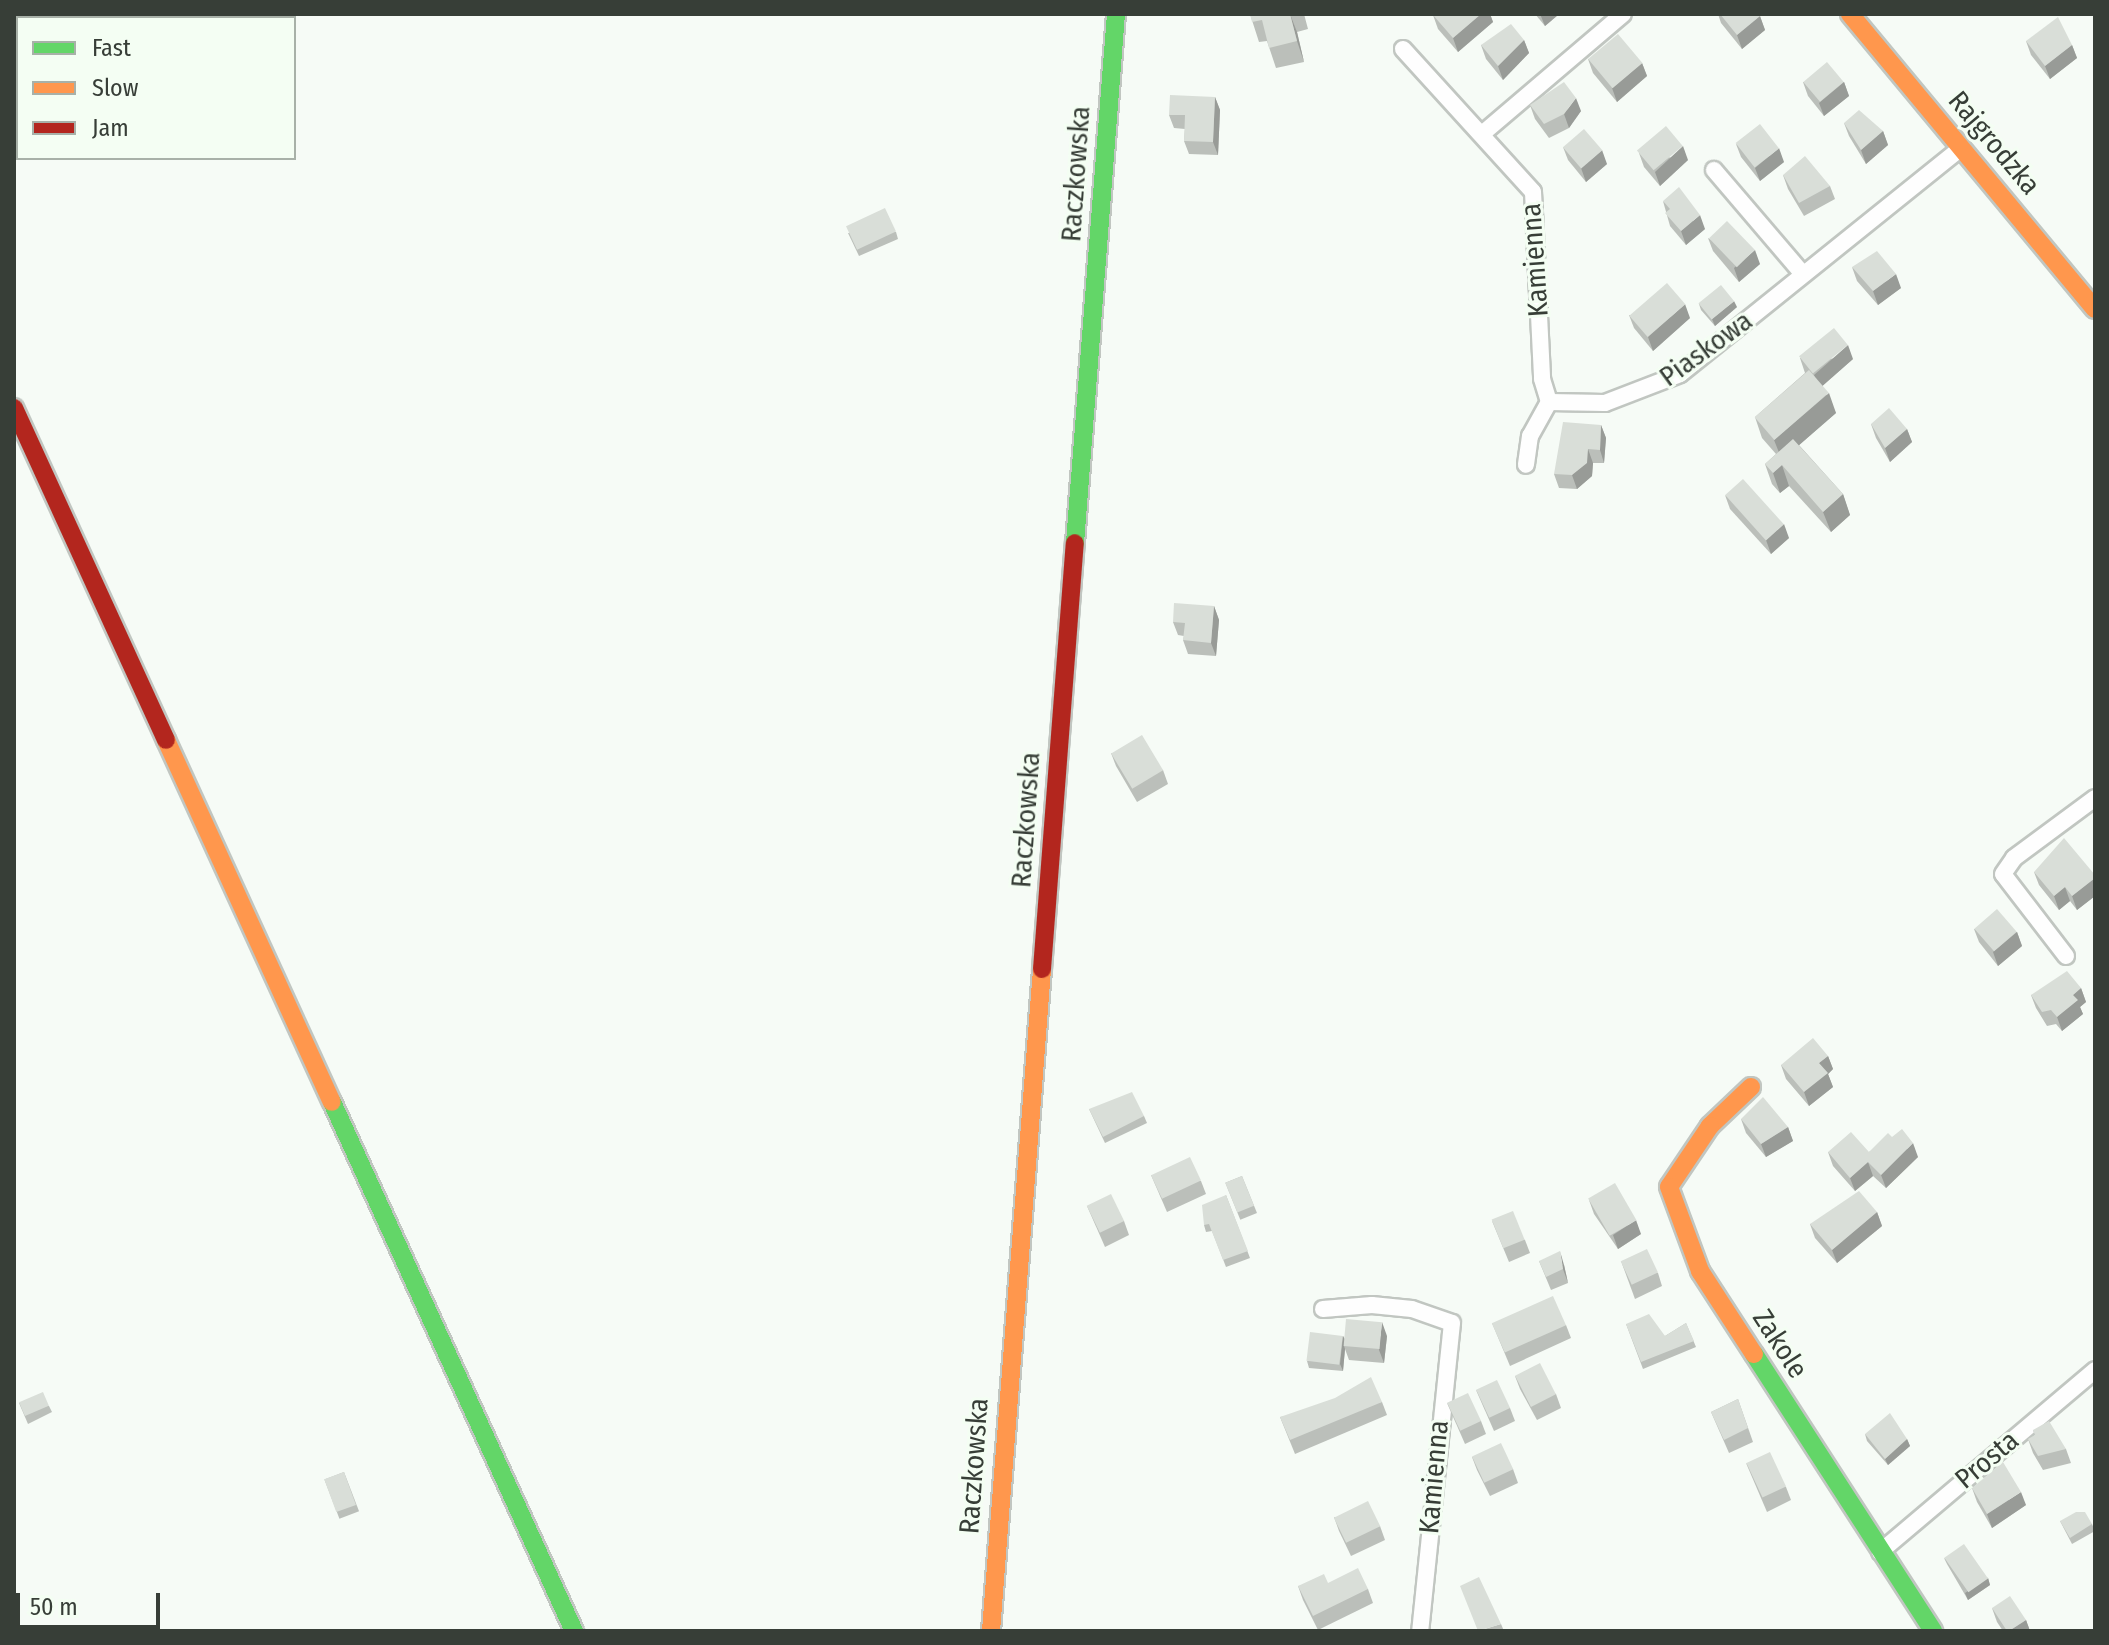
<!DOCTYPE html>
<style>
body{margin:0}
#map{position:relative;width:2109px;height:1645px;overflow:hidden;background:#f6fbf6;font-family:"Fira Sans Condensed",sans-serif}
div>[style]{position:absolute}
.roads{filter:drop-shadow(2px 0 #c1c6c1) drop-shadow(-2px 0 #c1c6c1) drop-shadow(0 2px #c1c6c1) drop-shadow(0 -2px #c1c6c1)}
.street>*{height:16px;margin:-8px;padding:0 8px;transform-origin:8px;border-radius:8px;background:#fefefe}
.fast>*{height:18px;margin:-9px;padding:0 9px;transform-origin:9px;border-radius:9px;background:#63d668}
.slow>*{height:18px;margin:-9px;padding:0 9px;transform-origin:9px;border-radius:9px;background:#ff974d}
.jam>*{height:18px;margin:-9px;padding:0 9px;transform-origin:9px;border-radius:9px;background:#b3261e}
.wall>*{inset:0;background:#bbbfba;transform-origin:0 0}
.shaded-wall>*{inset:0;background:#989b97}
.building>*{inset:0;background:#d9ded8;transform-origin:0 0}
span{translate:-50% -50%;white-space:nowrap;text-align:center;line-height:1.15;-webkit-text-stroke:6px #f4fef3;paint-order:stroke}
.street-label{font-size:28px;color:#373e37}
.frame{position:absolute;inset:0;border:16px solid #373e37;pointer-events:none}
.legend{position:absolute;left:16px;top:16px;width:280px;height:144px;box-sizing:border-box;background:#f4fef3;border:2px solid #a8b1a8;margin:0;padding:10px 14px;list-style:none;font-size:24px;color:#373e37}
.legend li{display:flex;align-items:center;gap:16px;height:40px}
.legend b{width:40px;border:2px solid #a8b1a8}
.scale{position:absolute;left:16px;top:1593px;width:144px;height:36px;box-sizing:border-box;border:4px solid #373e37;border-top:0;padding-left:10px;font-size:24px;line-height:28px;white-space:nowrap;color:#373e37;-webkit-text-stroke:6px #f4fef3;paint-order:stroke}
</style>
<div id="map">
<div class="roads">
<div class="street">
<div style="left:1403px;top:49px;width:193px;rotate:47.7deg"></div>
<div style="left:1533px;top:192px;width:187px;rotate:87.2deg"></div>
<div style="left:1542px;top:379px;width:24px;rotate:73deg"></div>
<div style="left:1549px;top:402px;width:39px;rotate:119deg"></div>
<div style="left:1530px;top:436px;width:29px;rotate:98deg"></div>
<div style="left:1482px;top:134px;width:185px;rotate:-40.4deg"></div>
<div style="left:1714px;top:170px;width:135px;rotate:49.5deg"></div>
<div style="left:1549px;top:402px;width:56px;rotate:1deg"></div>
<div style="left:1605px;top:403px;width:80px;rotate:-21.1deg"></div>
<div style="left:1680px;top:374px;width:361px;rotate:-38.8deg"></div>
<div style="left:2066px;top:956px;width:103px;rotate:-127.5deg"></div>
<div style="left:2003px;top:874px;width:19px;rotate:-55deg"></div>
<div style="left:2014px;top:858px;width:101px;rotate:-36.5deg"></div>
<div style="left:1323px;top:1309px;width:49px;rotate:-4.7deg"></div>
<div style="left:1372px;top:1305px;width:40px;rotate:5.7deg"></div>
<div style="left:1412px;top:1309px;width:42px;rotate:19.3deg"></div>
<div style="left:1452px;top:1323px;width:310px;rotate:95.9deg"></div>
<div style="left:1880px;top:1552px;width:282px;rotate:-40.2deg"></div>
</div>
<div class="fast">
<div style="left:1075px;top:543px;width:531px;rotate:-85.57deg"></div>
<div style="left:332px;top:1102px;width:582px;rotate:65.42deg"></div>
<div style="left:1754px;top:1354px;width:330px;rotate:57.1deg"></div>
</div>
<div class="slow">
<div style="left:1850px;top:14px;width:383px;rotate:50.3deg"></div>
<div style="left:166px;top:740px;width:398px;rotate:65.4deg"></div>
<div style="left:1751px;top:1087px;width:57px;rotate:136.4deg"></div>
<div style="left:1710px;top:1126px;width:73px;rotate:123.9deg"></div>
<div style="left:1669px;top:1187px;width:90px;rotate:69.7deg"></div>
<div style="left:1700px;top:1271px;width:99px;rotate:57deg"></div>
<div style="left:991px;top:1631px;width:664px;rotate:-85.59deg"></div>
</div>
<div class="jam">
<div style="left:14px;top:408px;width:365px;rotate:65.4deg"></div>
<div style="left:1042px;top:969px;width:427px;rotate:-85.6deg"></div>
</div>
</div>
<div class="wall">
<div style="clip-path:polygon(1250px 14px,1304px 14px,1308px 29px,1297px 32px,1304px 62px,1276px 68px,1267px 41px,1259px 42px)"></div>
<div style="clip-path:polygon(1434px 14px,1490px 14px,1493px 22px,1458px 52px,1438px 29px,1433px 15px)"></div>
<div style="clip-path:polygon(1535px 14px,1558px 14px,1558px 15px,1545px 26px)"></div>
<div style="clip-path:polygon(1718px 14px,1759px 14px,1765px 30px,1742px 49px,1721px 23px)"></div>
<div style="clip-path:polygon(1524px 40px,1529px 53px,1503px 80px,1486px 59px,1481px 45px)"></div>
<div style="clip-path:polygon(2026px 41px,2072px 45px,2077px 58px,2050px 79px,2031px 55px)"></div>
<div style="clip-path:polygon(1588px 59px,1642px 63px,1647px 76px,1617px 102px,1593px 73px)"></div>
<div style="clip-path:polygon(1803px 82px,1844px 82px,1849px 96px,1824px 116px,1808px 96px)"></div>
<div style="clip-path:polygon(1215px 97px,1220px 110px,1218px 155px,1189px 154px,1184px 141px,1185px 129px,1174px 128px,1169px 115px)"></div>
<div style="clip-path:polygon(1530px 105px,1581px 111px,1569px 128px,1549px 138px,1535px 119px)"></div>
<div style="clip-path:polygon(1844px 123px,1883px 131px,1888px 145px,1866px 164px,1849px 136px)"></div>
<div style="clip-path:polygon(1736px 144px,1784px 162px,1760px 181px,1741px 157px)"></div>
<div style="clip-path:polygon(1563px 147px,1607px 164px,1586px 182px,1568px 160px)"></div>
<div style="clip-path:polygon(1639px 153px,1688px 160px,1660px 186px,1644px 167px)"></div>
<div style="clip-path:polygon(1783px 175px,1830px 186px,1835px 199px,1804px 216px,1788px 189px)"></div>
<div style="clip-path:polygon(1663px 201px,1705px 229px,1686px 245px,1670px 226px)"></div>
<div style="clip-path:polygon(896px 232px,898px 239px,859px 256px,848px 233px)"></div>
<div style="clip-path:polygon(1708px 238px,1760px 264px,1739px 282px,1713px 251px)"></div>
<div style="clip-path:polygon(1852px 267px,1901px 288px,1878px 305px,1857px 281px)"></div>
<div style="clip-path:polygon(1699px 304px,1737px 307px,1715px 326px,1701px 310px)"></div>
<div style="clip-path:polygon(1629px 315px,1690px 318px,1653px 351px,1634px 328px)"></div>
<div style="clip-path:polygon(1800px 358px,1853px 359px,1822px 386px,1836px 413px,1799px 445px,1843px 494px,1850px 515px,1831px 532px,1789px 486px,1780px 493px,1772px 484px,1765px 464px,1776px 454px,1762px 438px,1755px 417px,1805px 373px)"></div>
<div style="clip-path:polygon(1871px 424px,1907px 429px,1912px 442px,1890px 462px,1876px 438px)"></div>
<div style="clip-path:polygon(1601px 425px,1606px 438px,1604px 463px,1593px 463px,1592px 476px,1577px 489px,1559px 488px,1554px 474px)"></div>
<div style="clip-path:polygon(1725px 495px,1789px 538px,1771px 554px,1730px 509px)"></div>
<div style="clip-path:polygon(1214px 606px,1219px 620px,1216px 656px,1188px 654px,1183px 640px,1184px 636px,1178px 635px,1173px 622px)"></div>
<div style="clip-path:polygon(1111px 753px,1163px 770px,1168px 784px,1137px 802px,1116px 766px)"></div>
<div style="clip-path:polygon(2034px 872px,2095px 875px,2095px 896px,2077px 910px,2070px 901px,2059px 910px,2039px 885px)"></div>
<div style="clip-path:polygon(1974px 929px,2017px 932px,2022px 946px,1998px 966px,1979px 942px)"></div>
<div style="clip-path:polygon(2081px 988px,2086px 1002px,2080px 1007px,2083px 1014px,2062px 1031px,2056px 1024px,2047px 1026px,2036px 1008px,2031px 995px)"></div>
<div style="clip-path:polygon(1828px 1056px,1833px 1069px,1828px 1074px,1833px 1087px,1809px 1106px,1786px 1079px,1781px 1065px)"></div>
<div style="clip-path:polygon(1089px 1109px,1144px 1116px,1147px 1123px,1105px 1143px)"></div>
<div style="clip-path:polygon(1741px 1119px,1788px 1127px,1793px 1141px,1766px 1157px,1746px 1133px)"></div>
<div style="clip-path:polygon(1892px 1137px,1918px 1157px,1886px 1188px,1873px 1176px,1855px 1191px,1833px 1166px,1828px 1152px,1869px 1152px)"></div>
<div style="clip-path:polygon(1151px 1175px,1201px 1181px,1206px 1194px,1167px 1212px)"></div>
<div style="left:1242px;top:1176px;width:40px;height:18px;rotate:68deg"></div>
<div style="clip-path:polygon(1226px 1195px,1250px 1258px,1226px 1267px,1212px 1231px,1206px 1232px,1204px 1225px)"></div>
<div style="clip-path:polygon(1589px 1200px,1641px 1234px,1618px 1249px,1594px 1214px)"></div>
<div style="clip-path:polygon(1087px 1206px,1124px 1221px,1129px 1235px,1105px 1247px)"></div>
<div style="clip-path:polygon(1877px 1212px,1882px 1226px,1837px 1263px,1815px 1238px,1810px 1224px)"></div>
<div style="clip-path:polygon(1492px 1221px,1525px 1240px,1530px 1253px,1509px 1262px)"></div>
<div style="clip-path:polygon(1539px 1261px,1564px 1265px,1568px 1283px,1551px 1290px)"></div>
<div style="clip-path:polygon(1621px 1261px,1658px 1273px,1662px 1286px,1635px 1299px)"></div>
<div style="clip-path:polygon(1492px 1323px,1566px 1325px,1571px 1338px,1510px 1366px)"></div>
<div style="clip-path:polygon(1686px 1323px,1696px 1347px,1643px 1369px,1626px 1324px,1665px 1336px)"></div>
<div style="clip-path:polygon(1343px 1336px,1345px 1339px,1387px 1336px,1384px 1363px,1349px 1360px,1345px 1349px,1343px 1371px,1309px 1368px,1307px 1361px)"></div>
<div style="clip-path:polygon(1515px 1376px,1556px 1394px,1561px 1408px,1537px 1420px,1520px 1389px)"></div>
<div style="clip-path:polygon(1476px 1390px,1510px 1408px,1515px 1421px,1494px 1431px)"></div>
<div style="clip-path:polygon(1738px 1399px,1753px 1442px,1729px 1453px,1711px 1412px)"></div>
<div style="clip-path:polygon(1382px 1402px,1387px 1415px,1295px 1454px,1280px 1417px)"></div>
<div style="clip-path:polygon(19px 1403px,49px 1406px,52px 1412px,28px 1424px)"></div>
<div style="clip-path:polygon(1447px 1403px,1481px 1421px,1486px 1434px,1465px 1444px)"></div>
<div style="clip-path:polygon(2033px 1430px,2066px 1449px,2071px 1463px,2043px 1470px,2033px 1453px,2028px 1439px,2035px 1436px)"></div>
<div style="clip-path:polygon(1865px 1434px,1907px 1439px,1910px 1446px,1888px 1465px,1867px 1441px)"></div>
<div style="clip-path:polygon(1472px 1457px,1513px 1469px,1518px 1483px,1490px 1496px,1477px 1470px)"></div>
<div style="clip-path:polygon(1746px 1463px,1786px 1487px,1791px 1500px,1767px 1512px)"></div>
<div style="left:344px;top:1472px;width:42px;height:21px;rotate:69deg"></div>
<div style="clip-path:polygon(1972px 1488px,2026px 1505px,1992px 1528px,1977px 1502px)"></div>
<div style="clip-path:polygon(1334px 1517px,1380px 1526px,1385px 1540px,1351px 1556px,1339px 1531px)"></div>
<div style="clip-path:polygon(2060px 1521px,2092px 1524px,2095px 1531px,2072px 1544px)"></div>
<div style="clip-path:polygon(1944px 1558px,1988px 1578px,1990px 1585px,1968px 1600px,1947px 1564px)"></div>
<div style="clip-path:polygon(1328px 1583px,1368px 1589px,1373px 1603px,1318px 1630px,1303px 1600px,1298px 1586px)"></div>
<div style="clip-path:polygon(1992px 1608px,2026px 1620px,2030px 1631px,2003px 1631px,1997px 1622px)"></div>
<div style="clip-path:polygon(1501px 1624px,1504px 1631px,1478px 1631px)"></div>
</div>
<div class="shaded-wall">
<div style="clip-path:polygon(1290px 14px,1297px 32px,1304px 62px,1297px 41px)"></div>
<div style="clip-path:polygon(1481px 14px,1490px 14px,1493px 22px,1458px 52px,1453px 38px)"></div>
<div style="clip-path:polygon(1540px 14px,1558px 14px,1558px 15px,1545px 26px)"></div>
<div style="clip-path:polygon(1760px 16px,1765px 30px,1742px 49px,1737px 35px)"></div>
<div style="clip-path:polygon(1524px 40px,1529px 53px,1503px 80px,1498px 66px)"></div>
<div style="clip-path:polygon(2072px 45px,2077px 58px,2050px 79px,2045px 66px)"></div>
<div style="clip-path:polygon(1642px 63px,1647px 76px,1617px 102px,1612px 88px)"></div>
<div style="clip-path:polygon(1844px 82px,1849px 96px,1824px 116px,1819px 103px)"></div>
<div style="clip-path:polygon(1215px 97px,1220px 110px,1218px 155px,1213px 142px)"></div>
<div style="clip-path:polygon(1576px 98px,1581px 111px,1569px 128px,1564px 114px)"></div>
<div style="clip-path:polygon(1883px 131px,1888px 145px,1866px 164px,1861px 150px)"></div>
<div style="clip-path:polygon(1683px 146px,1688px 160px,1660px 186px,1655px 172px)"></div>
<div style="clip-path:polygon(1779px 148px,1784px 162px,1760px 181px,1755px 168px)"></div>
<div style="clip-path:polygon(1602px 150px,1607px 164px,1586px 182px,1581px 168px)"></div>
<div style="clip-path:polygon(1700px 215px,1705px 229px,1686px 245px,1681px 231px)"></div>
<div style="clip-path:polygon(1755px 250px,1760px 264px,1739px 282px,1734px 268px)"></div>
<div style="clip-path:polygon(1896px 274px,1901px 288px,1878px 305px,1873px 291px)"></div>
<div style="clip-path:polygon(1734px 301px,1737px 307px,1715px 326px,1712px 319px)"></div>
<div style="clip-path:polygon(1685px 304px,1690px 318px,1653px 351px,1648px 337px)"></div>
<div style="clip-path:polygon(1848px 345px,1853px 359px,1819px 389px,1814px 375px)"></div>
<div style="clip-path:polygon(1829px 393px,1836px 413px,1782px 460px,1774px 440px)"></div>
<div style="clip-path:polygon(1601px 425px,1606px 438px,1604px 463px,1600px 450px)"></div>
<div style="clip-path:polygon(1907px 429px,1912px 442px,1890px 462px,1885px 448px)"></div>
<div style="clip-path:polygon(1588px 449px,1593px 463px,1592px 476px,1577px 489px,1572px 475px)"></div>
<div style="clip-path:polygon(1782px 465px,1789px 486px,1780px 493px,1773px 473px)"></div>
<div style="clip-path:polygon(1843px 494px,1850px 515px,1831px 532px,1823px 512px)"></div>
<div style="clip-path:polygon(1784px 524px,1789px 538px,1771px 554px,1766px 540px)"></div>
<div style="clip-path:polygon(1214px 606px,1219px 620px,1216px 656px,1211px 643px)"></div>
<div style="clip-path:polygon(2095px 878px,2095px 896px,2077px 910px,2072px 896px)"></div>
<div style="clip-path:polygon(2065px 887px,2070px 901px,2059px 910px,2054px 896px)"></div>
<div style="clip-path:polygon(2017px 932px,2022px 946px,1998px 966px,1993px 952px)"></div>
<div style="clip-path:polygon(2081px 988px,2086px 1002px,2080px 1007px,2083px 1014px,2062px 1031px,2057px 1017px,2073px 995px)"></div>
<div style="clip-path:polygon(1828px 1056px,1833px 1069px,1828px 1074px,1833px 1087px,1809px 1106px,1804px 1092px,1819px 1063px)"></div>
<div style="clip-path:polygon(1788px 1127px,1793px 1141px,1766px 1157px,1761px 1144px)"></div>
<div style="clip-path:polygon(1913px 1143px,1918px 1157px,1886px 1188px,1881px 1175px)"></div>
<div style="clip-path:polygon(1868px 1162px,1873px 1176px,1855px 1191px,1850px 1178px)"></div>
<div style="clip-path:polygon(1877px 1212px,1882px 1226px,1837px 1263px,1832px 1250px)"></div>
<div style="clip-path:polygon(1636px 1220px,1641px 1234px,1618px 1249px,1613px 1235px)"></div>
<div style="clip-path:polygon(1560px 1251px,1564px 1265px,1568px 1283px,1563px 1269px)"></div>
<div style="clip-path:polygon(1382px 1322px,1387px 1336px,1384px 1363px,1379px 1350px)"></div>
<div style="clip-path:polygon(1343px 1336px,1346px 1342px,1344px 1346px,1345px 1349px,1343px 1371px,1340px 1364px)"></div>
<div style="clip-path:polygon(1907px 1439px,1910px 1446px,1888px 1465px,1885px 1459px)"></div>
<div style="clip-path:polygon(2021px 1492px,2026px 1505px,1992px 1528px,1987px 1514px)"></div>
<div style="clip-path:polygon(1988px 1578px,1990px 1585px,1968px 1600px,1965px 1593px)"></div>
<div style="clip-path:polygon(2026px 1620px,2030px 1631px,2009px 1631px)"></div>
</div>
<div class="building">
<div style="clip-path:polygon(1250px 14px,1290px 14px,1297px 41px,1269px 48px,1262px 20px,1252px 22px)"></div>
<div style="clip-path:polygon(1434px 14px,1481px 14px,1453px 38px,1433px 15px)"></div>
<div style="clip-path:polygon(1720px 14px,1759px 14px,1760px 16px,1737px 35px)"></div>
<div style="clip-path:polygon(2058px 17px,2072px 45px,2045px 66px,2026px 41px)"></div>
<div style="clip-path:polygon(1511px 24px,1524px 40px,1498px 66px,1481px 45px)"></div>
<div style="left:1618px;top:34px;width:38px;height:39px;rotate:50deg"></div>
<div style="left:1827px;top:62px;width:26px;height:31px;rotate:50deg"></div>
<div style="clip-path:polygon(1564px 82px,1576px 98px,1564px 114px,1544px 124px,1530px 105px)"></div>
<div style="clip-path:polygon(1170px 95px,1215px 97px,1213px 142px,1184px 141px,1185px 115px,1169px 115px)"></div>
<div style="clip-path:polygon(1859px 110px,1883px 131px,1861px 150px,1844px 123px)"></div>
<div style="left:1760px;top:124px;width:31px;height:31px;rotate:52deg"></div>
<div style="left:1666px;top:126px;width:26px;height:38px;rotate:50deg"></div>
<div style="left:1584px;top:129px;width:28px;height:28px;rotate:49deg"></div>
<div style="clip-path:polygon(1805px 156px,1830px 186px,1799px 203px,1783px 175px)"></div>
<div style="clip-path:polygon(1679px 187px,1700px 215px,1681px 231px,1665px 213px,1670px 209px,1663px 201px)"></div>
<div style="left:885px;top:208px;width:26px;height:43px;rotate:65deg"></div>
<div style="left:1727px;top:221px;width:40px;height:25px;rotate:46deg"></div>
<div style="clip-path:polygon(1877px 251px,1896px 274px,1873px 291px,1852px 267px)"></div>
<div style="left:1667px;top:283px;width:28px;height:50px;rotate:49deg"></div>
<div style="left:1721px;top:285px;width:21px;height:29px;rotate:51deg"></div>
<div style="left:1834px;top:328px;width:22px;height:45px;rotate:51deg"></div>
<div style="left:1809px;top:370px;width:30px;height:72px;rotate:49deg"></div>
<div style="clip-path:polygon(1889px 408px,1907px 429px,1885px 448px,1871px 424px)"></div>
<div style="clip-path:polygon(1563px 422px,1601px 425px,1600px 450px,1588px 449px,1587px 463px,1572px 475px,1554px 474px)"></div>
<div style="clip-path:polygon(1793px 439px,1843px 494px,1823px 512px,1782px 465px,1773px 473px,1765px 464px)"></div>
<div style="left:1743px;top:479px;width:61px;height:24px;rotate:48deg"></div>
<div style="clip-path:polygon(1174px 603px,1214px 606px,1211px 643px,1183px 640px,1185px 623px,1173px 622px)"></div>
<div style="left:1142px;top:735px;width:41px;height:36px;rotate:59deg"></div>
<div style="clip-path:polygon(2064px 838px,2095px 875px,2095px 878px,2072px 896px,2065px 887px,2054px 896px,2034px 872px)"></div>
<div style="left:1997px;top:909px;width:30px;height:30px;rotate:49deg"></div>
<div style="clip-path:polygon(2067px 971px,2081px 988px,2073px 995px,2078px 1000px,2057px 1017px,2051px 1010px,2042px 1012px,2031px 995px)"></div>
<div style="clip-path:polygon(1813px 1038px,1828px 1056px,1819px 1063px,1828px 1073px,1804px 1092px,1781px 1065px)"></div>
<div style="clip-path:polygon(1132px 1092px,1144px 1116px,1103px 1137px,1089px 1109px)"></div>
<div style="clip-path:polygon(1763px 1097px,1788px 1127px,1761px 1144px,1741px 1119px)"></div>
<div style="clip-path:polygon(1902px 1129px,1913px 1143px,1881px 1175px,1868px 1162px,1850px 1178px,1828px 1152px,1851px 1132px,1869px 1152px,1888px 1133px,1892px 1137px)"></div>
<div style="left:1190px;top:1157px;width:26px;height:43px;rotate:65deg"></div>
<div style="left:1242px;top:1176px;width:32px;height:18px;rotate:68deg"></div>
<div style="left:1615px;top:1183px;width:43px;height:31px;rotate:60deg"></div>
<div style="clip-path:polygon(1859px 1191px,1877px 1212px,1832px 1250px,1810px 1224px)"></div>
<div style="left:1111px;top:1194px;width:30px;height:27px;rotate:64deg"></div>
<div style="clip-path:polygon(1226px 1195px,1248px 1251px,1223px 1260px,1209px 1224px,1204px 1225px,1202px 1205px)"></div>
<div style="left:1513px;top:1211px;width:31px;height:23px;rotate:68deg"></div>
<div style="left:1647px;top:1249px;width:26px;height:29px;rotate:65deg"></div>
<div style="clip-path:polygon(1560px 1251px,1563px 1269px,1546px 1277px,1539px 1261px)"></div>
<div style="left:1553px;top:1296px;width:32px;height:67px;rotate:66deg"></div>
<div style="clip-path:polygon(1649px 1314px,1665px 1336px,1686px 1323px,1694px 1341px,1641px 1362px,1626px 1324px)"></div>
<div style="left:1346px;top:1319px;width:36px;height:27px;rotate:5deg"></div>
<div style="left:1310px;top:1332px;width:33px;height:29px;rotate:7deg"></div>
<div style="left:1540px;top:1363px;width:35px;height:28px;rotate:63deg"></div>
<div style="clip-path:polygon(1371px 1377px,1382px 1402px,1290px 1440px,1280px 1417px,1335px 1398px)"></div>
<div style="left:1497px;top:1380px;width:31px;height:23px;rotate:65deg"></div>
<div style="left:43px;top:1392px;width:15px;height:26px;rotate:67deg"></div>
<div style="left:1468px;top:1393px;width:31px;height:23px;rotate:65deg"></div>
<div style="clip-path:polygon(1738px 1399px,1748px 1428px,1724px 1440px,1711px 1412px)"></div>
<div style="clip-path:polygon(1890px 1413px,1907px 1439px,1885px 1459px,1865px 1434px)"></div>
<div style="clip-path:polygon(2049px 1421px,2066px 1449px,2038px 1456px,2028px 1439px,2035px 1435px,2033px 1430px)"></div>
<div style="left:1501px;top:1443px;width:29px;height:32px;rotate:65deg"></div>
<div style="left:1770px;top:1452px;width:38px;height:26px;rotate:65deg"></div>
<div style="clip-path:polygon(2003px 1462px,2021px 1492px,1987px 1514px,1972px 1488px)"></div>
<div style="left:344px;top:1472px;width:35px;height:21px;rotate:70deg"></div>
<div style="left:1368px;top:1501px;width:28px;height:38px;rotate:64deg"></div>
<div style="clip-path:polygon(2076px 1512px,2085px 1512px,2092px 1524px,2070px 1538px,2060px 1521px)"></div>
<div style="left:1964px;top:1544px;width:42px;height:24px;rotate:55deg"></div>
<div style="clip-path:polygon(1358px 1568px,1368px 1589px,1313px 1616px,1298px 1586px,1324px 1574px,1328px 1583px)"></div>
<div style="clip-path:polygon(1479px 1577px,1501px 1624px,1478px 1631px,1460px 1586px)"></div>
<div style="clip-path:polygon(2010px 1596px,2026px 1620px,2009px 1631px,2007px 1631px,1992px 1608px)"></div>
</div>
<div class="street-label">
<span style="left:1994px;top:143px;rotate:50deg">Rajgrodzka</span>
<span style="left:1076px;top:174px;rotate:-86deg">Raczkowska</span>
<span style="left:1535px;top:260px;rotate:-94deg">Kamienna</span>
<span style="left:1706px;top:349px;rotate:-36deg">Piaskowa</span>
<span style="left:1026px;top:820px;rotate:-86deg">Raczkowska</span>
<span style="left:1780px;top:1344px;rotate:57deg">Zakole</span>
<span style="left:1987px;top:1460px;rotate:-40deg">Prosta</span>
<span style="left:974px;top:1466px;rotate:-86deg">Raczkowska</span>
<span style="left:1434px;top:1477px;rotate:-85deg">Kamienna</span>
</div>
<div class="frame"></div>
<ul class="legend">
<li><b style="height:10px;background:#63d668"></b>Fast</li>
<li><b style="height:10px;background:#ff974d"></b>Slow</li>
<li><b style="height:10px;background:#b3261e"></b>Jam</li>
</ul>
<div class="scale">50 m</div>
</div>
